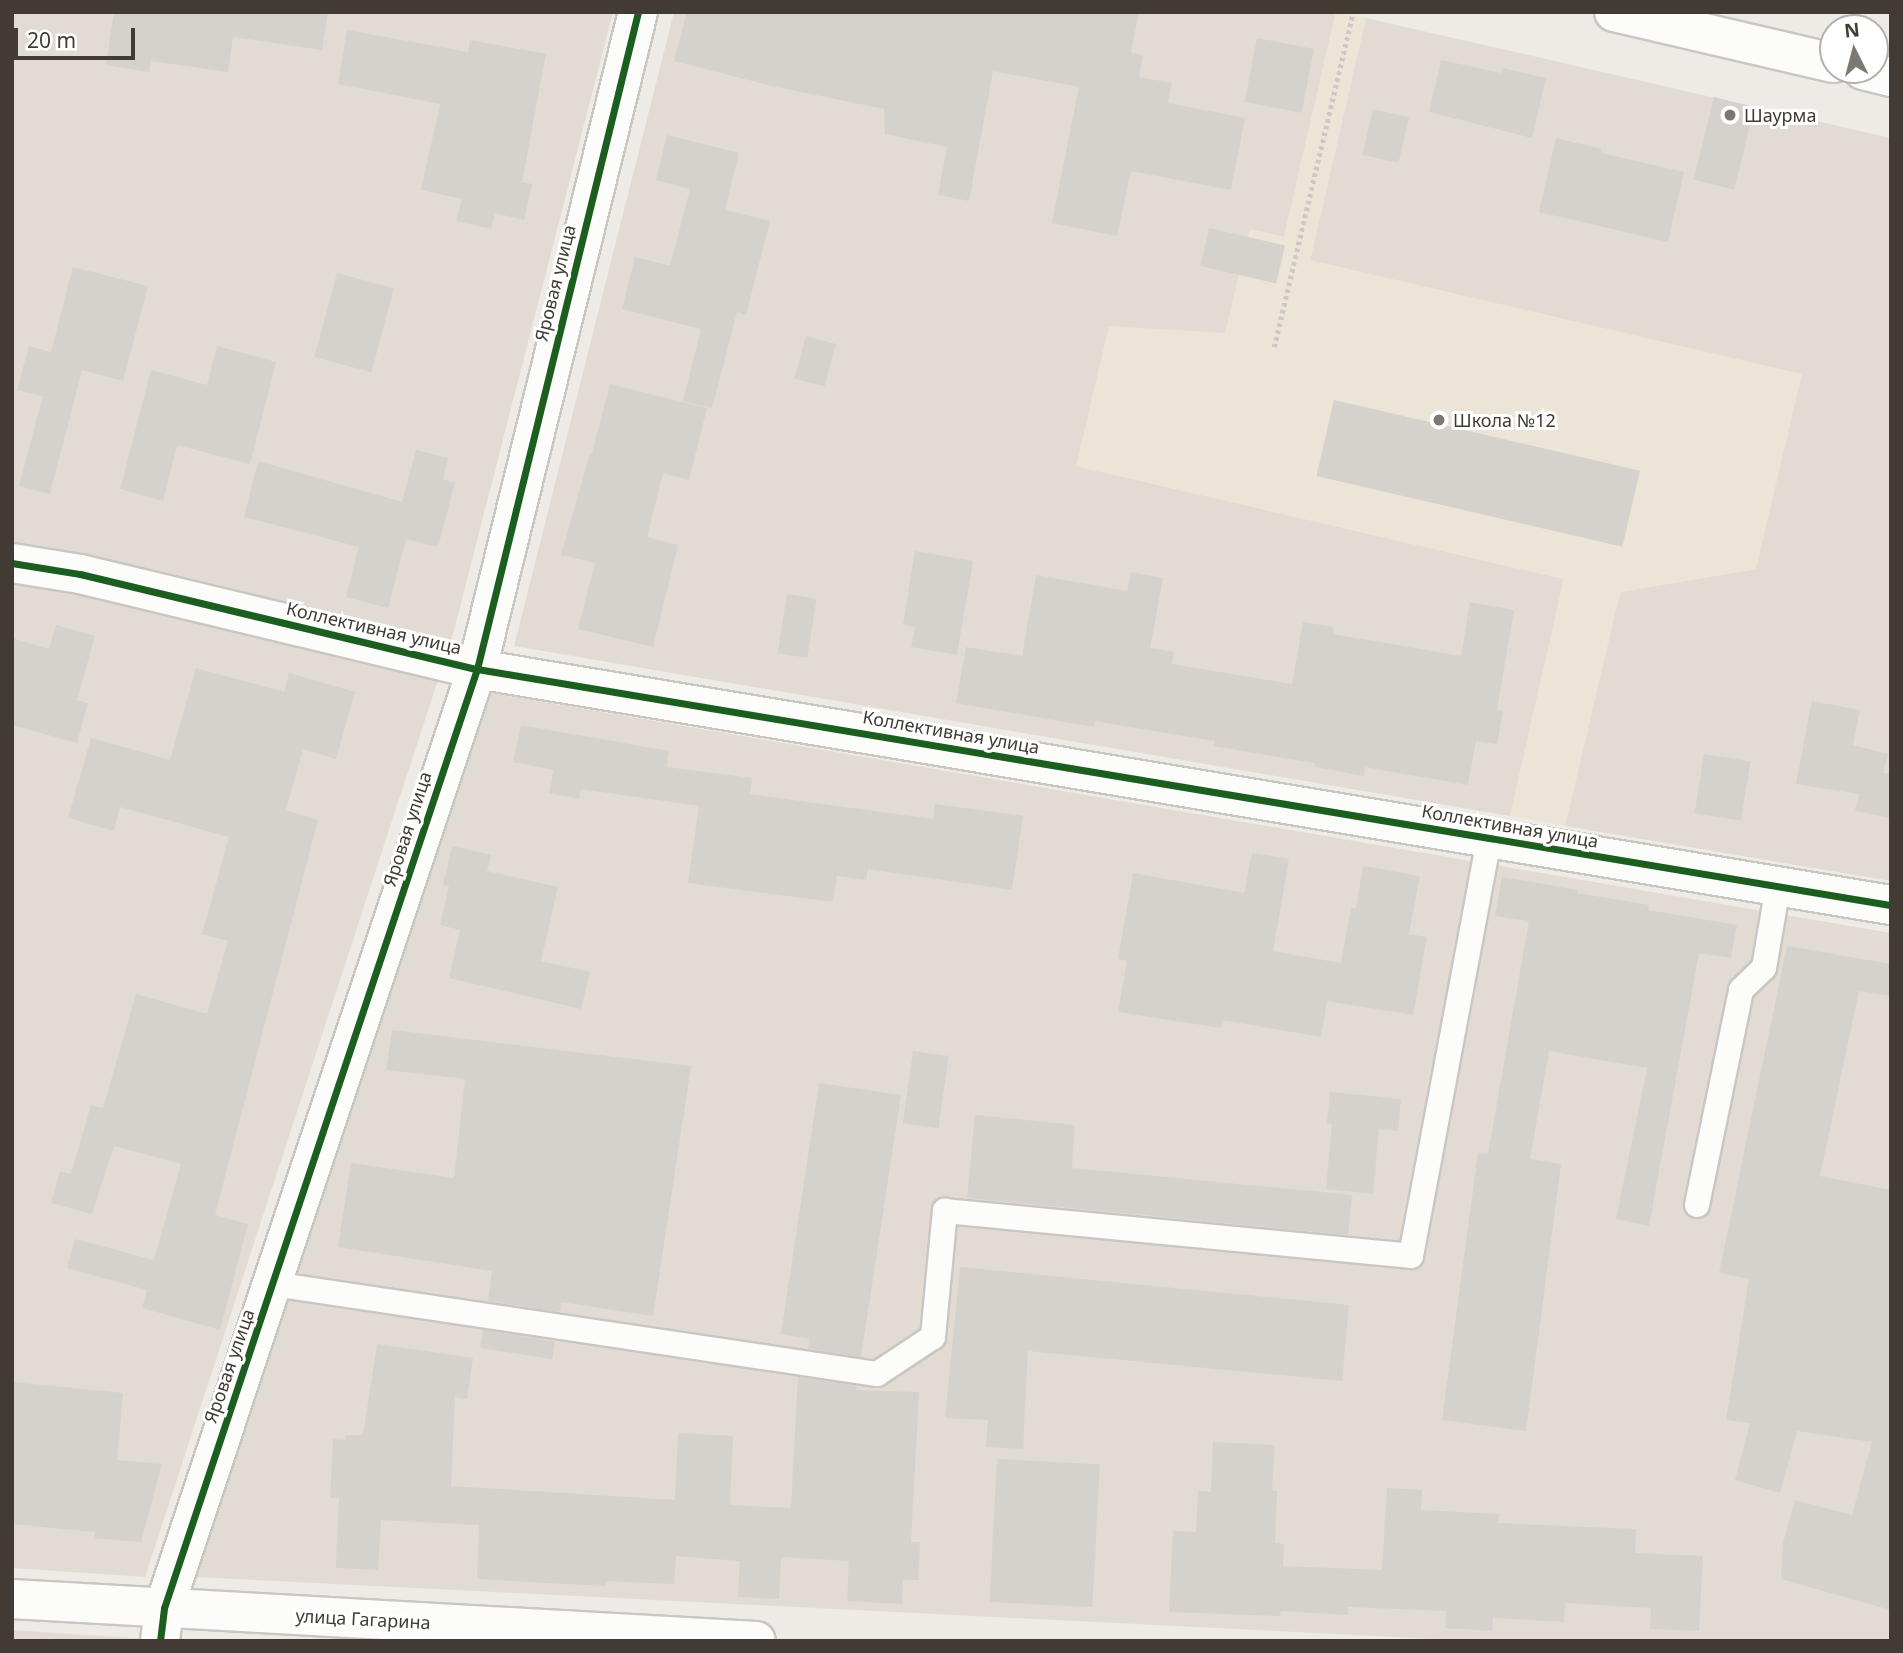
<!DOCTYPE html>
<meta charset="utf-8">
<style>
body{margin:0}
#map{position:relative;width:1903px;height:1653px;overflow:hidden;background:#eeeae6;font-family:"Noto Sans",sans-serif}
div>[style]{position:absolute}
.residential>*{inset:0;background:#e2dbd3}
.education>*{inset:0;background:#ece4d7}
.building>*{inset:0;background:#d5d1cd;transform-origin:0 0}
.path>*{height:4.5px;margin-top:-2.25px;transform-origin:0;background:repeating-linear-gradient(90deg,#ccc9c5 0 3.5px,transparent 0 7px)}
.roads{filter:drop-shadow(2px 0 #cac6c2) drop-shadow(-2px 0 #cac6c2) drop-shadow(0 2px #cac6c2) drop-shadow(0 -2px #cac6c2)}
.lane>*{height:24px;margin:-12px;padding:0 12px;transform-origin:12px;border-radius:12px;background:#fcfcfb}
.street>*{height:38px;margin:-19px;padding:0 19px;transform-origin:19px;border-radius:19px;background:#fcfcfb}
.cycleway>*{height:7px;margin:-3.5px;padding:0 3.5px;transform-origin:3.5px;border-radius:3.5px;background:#1b5e20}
.dots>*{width:19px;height:19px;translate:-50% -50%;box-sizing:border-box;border:4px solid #fff;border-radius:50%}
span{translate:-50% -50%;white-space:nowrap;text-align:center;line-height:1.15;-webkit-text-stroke:6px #fff;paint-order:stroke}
.poi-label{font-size:18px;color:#423b33}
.left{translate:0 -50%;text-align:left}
.street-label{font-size:18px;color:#423b33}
.frame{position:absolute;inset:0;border:14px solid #423b33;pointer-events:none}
.north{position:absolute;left:1819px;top:14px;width:70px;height:70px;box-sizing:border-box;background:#fff;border:2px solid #b3b1ad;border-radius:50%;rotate:354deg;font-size:19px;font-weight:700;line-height:28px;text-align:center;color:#423b33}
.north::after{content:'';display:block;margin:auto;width:24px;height:32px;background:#7e7872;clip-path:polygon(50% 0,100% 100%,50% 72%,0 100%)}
.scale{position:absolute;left:14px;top:28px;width:121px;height:32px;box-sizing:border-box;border:4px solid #423b33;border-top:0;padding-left:9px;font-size:21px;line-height:24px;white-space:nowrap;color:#423b33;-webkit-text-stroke:5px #fff;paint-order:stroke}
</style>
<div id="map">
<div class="residential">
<div style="clip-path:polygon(12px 12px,613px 12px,453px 634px,145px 1577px,12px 1568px)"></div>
<div style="clip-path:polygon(674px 12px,1336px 12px,1284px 237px,1250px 230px,1226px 333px,1076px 466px,1564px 579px,1510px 816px,514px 646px)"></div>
<div style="clip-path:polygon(1366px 18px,1891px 138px,1891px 881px,1565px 826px,1620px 592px,1756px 569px,1310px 260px)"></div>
<div style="clip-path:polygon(491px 693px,1891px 933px,1891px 1641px,1475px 1641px,196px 1577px)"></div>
<div style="clip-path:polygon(12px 1630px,174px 1641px,12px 1641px)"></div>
</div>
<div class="education">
<div style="clip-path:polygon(1336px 12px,1366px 18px,1310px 260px,1802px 374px,1756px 569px,1620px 592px,1565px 826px,1510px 816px,1564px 579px,1076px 466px,1109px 326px,1225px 333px,1250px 229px,1284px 237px)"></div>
</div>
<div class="building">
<div style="clip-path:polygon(114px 12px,328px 12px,322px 50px,233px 37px,228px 72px,151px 61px,149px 72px,106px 65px)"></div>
<div style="clip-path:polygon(687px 12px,1139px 12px,1131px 52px,1143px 55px,1139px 77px,1172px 83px,1168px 103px,1245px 118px,1231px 190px,1131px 171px,1117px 236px,1052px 223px,1079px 87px,993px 71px,969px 201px,938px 195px,947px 147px,885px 134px,884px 109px,772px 86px,674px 61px)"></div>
<div style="clip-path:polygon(347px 30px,468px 52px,470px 40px,546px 54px,522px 182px,532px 184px,524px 220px,495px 213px,491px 229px,456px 221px,462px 199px,421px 190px,440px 104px,338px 84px)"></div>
<div style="left:1257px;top:38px;width:58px;height:65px;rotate:11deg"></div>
<div style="clip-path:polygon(1441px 60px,1501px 73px,1502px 68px,1546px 78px,1532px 138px,1429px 112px)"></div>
<div style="left:1714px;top:97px;width:42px;height:85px;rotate:14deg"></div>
<div style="left:1373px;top:109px;width:37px;height:47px;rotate:13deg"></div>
<div style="clip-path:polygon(667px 135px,739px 153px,725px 210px,770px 221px,746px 315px,737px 312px,712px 408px,683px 401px,701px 329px,622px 309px,635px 257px,670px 266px,690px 189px,656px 180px)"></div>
<div style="clip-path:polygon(1556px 138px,1602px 149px,1601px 153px,1684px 172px,1668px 242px,1539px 212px)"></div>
<div style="left:1209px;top:228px;width:78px;height:39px;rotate:13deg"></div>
<div style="clip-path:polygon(73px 267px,148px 286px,123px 381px,82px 370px,50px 494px,19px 486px,43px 396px,17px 390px,29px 346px,51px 352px)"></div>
<div style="left:337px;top:273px;width:59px;height:87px;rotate:15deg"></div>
<div style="left:806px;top:336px;width:31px;height:44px;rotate:15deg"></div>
<div style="clip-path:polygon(217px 346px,276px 362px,250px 464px,177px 445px,163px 501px,120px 489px,151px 370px,207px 385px)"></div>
<div style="clip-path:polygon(610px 384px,707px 408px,689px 480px,663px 473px,647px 537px,678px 545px,653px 647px,578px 629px,595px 563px,561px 555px,590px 454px,592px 454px)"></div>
<div style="left:1334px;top:400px;width:314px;height:78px;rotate:13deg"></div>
<div style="clip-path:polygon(416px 450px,448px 458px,443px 479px,455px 483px,438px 547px,406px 539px,388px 608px,346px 597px,359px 547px,244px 517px,258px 461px,402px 502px)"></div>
<div style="clip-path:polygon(915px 551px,973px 561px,957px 655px,911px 647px,915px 627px,903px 625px)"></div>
<div style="clip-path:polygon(1131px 572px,1163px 578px,1150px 648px,1174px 652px,1172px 664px,1292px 684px,1303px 622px,1334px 627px,1333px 634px,1461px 656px,1470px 602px,1514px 610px,1497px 710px,1503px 711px,1497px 744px,1476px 741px,1468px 785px,1365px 767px,1364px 776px,1315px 767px,1315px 763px,1214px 746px,1215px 741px,1095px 721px,1094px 727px,956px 703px,966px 647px,1022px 656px,1036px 575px,1127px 591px)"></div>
<div style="left:787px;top:594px;width:30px;height:60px;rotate:9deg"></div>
<div style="clip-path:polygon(56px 625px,95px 636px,77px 700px,88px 703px,77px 743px,12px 725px,12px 638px,49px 649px)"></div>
<div style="clip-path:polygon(196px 668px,284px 692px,289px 673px,355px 692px,336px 759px,303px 749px,286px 810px,318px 820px,215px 1215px,248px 1224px,220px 1330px,142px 1308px,147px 1290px,67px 1268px,75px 1239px,154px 1260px,181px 1164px,114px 1146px,92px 1214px,51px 1203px,60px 1171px,71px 1174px,91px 1105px,103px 1108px,136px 994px,207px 1014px,228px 941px,202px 934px,229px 837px,120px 807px,114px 831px,68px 818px,91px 738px,170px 760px)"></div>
<div style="clip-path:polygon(1812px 701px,1860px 710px,1853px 745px,1888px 754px,1883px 773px,1891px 774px,1891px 818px,1855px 811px,1859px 794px,1796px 784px)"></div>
<div style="clip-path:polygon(521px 725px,669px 751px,667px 767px,752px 778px,750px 794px,933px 819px,935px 804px,1023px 816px,1012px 890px,868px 869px,866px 880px,837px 876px,833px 902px,688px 883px,699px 806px,581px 789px,579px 799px,549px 793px,554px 770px,513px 762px)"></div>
<div style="left:1704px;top:754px;width:47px;height:60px;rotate:9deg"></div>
<div style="clip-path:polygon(452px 846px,491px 855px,487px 871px,558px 887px,541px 961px,590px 972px,581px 1009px,449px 978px,460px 930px,440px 925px,449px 886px,443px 885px)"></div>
<div style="clip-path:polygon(1252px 853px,1289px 859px,1273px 951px,1341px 963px,1351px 908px,1356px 908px,1363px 866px,1420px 876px,1409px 934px,1427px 937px,1413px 1015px,1327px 1001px,1321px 1037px,1222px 1020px,1221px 1028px,1118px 1012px,1127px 961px,1118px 959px,1133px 873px,1244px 893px)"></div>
<div style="clip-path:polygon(1502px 877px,1577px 890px,1577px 893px,1649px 905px,1648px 910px,1737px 925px,1731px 958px,1699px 953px,1649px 1226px,1616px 1219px,1647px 1068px,1549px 1051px,1530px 1159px,1561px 1164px,1526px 1431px,1442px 1420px,1478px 1153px,1488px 1154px,1529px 921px,1495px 916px)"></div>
<div style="clip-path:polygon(1787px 946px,1891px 964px,1891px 996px,1859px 991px,1820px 1176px,1891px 1190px,1891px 1610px,1781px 1579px,1783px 1543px,1795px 1500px,1852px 1515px,1872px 1442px,1797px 1431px,1780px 1493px,1735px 1480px,1750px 1423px,1726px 1420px,1749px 1279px,1719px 1273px)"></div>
<div style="clip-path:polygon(392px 1030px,691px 1066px,653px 1316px,561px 1302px,560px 1312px,488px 1301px,492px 1271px,338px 1247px,351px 1163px,454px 1178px,465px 1079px,386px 1070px)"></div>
<div style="left:913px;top:1051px;width:36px;height:73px;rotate:8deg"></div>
<div style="clip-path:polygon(819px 1083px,901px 1095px,861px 1357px,808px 1349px,809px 1339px,781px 1334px)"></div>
<div style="clip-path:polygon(1330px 1092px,1401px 1099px,1398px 1131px,1379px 1129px,1373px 1194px,1326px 1189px,1332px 1124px,1327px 1123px)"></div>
<div style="clip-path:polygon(975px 1115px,1075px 1125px,1072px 1168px,1352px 1195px,1348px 1235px,967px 1198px)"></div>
<div style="clip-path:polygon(960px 1267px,1349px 1305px,1342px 1381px,1028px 1351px,1023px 1449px,986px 1447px,988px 1420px,945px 1418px)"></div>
<div style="left:483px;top:1330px;width:73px;height:18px;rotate:9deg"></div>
<div style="clip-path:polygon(377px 1344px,473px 1358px,467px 1399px,455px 1397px,451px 1486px,675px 1500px,678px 1433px,733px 1436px,730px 1505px,791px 1508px,798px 1377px,857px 1386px,856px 1390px,919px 1392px,911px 1542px,920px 1542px,918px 1580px,903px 1580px,902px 1604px,847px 1601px,849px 1561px,781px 1557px,779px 1599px,738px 1597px,740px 1561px,676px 1556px,674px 1584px,605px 1581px,605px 1586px,477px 1579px,479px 1525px,381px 1520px,378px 1570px,336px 1568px,339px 1498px,330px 1498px,333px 1439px,345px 1440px,346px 1435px,363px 1435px)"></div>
<div style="clip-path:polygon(12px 1382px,123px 1393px,117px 1460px,162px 1464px,141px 1542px,95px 1538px,95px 1532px,12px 1524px)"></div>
<div style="clip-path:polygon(1213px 1442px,1275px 1445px,1272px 1491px,1277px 1491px,1275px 1543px,1284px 1544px,1283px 1566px,1382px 1570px,1387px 1488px,1422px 1490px,1421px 1510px,1499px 1514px,1498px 1523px,1636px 1529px,1635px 1553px,1703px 1556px,1699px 1631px,1650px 1629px,1651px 1608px,1565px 1603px,1564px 1622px,1493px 1618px,1492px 1631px,1445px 1628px,1446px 1611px,1348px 1607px,1348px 1615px,1281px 1611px,1280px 1616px,1169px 1612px,1173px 1531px,1196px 1532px,1198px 1491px,1211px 1492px)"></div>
<div style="left:997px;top:1459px;width:103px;height:143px;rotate:3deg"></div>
</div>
<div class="path">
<div style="left:1274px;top:347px;width:344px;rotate:-76.7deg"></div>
</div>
<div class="roads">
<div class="lane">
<div style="left:1697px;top:1205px;width:219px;rotate:-78.4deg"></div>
<div style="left:1741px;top:990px;width:32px;rotate:-44deg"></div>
<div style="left:1764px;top:968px;width:83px;rotate:-80.3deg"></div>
<div style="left:273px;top:1284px;width:611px;rotate:8.48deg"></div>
<div style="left:877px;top:1374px;width:67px;rotate:-33.5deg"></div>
<div style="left:933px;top:1337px;width:127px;rotate:-84.6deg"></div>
<div style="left:945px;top:1211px;width:468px;rotate:5.5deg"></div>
<div style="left:1411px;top:1256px;width:425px;rotate:-79.4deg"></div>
</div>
<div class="street">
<div style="left:1614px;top:12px;width:225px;rotate:13.1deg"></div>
<div style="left:1863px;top:70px;width:29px;rotate:14deg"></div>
<div style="left:12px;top:563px;width:69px;rotate:9.2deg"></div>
<div style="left:80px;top:574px;width:408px;rotate:13.5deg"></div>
<div style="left:477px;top:669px;width:1434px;rotate:9.48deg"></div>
<div style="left:12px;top:1599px;width:745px;rotate:3.23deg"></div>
<div style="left:160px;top:1641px;width:33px;rotate:-83deg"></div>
<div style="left:164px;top:1608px;width:990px;rotate:-71.57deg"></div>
<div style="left:477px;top:669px;width:676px;rotate:-76.23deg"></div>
</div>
</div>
<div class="cycleway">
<div style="left:12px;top:563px;width:69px;rotate:9.2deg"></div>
<div style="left:80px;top:574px;width:408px;rotate:13.5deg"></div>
<div style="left:477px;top:669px;width:1434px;rotate:9.48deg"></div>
<div style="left:160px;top:1641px;width:33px;rotate:-83deg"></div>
<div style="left:164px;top:1608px;width:990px;rotate:-71.57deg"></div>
<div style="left:477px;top:669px;width:676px;rotate:-76.23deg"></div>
</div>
<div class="dots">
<div style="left:1730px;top:115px;background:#7e7872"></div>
<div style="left:1439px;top:420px;background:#7e7872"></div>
</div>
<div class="poi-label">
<span class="left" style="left:1744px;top:115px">Шаурма</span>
<span class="left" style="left:1453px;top:420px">Школа №12</span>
</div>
<div class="street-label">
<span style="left:555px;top:283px;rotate:-76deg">Яровая улица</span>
<span style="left:374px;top:628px;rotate:13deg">Коллективная улица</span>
<span style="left:951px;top:732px;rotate:10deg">Коллективная улица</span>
<span style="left:1510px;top:826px;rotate:10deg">Коллективная улица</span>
<span style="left:407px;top:829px;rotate:-72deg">Яровая улица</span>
<span style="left:229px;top:1366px;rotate:-71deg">Яровая улица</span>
<span style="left:363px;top:1619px;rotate:3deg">улица Гагарина</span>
</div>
<div class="frame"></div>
<div class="north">N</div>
<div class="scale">20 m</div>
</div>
